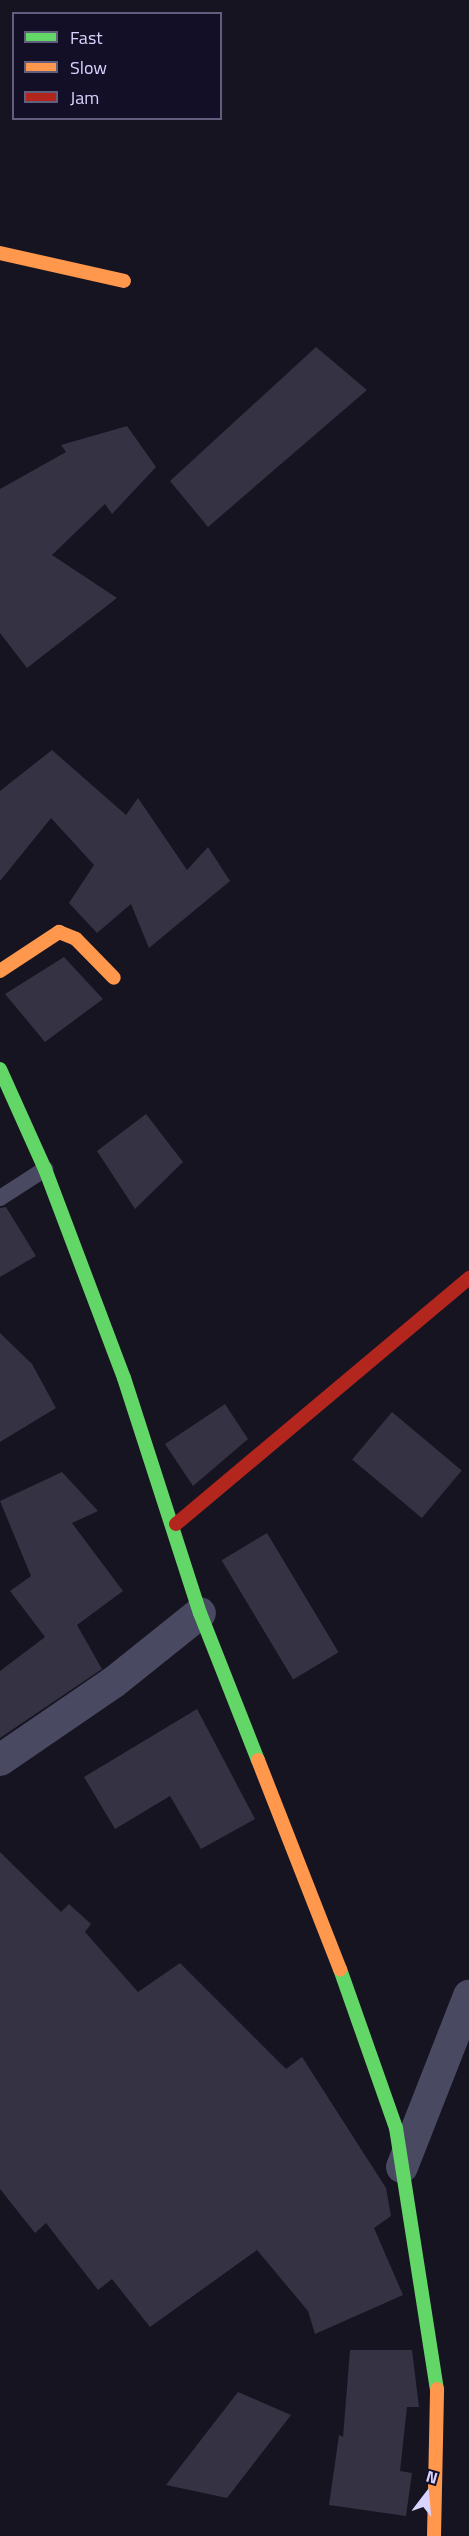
<!DOCTYPE html>
<style>
body{margin:0}
#map{position:relative;width:469px;height:2536px;overflow:hidden;background:#161421;font-family:"Titillium Web",sans-serif}
div>[style]{position:absolute}
.building>*{inset:0;background:#343243;transform-origin:0 0}
.lane>*{height:16px;margin:-8px;padding:0 8px;transform-origin:8px;border-radius:8px;background:#4a4962}
.street>*{height:32px;margin:-16px;padding:0 16px;transform-origin:16px;border-radius:16px;background:#4a4962}
.fast>*{height:14px;margin:-7px;padding:0 7px;transform-origin:7px;border-radius:7px;background:#63d668}
.slow>*{height:14px;margin:-7px;padding:0 7px;transform-origin:7px;border-radius:7px;background:#ff974d}
.jam>*{height:14px;margin:-7px;padding:0 7px;transform-origin:7px;border-radius:7px;background:#b3261e}
span{translate:-50% -50%;white-space:nowrap;text-align:center;line-height:1.15;-webkit-text-stroke:4.5px #130f26;paint-order:stroke}
.legend{position:absolute;left:12px;top:12px;width:210px;height:108px;box-sizing:border-box;background:#130f26;border:2px solid #625e7d;margin:0;padding:8px 10px;list-style:none;font-size:18px;color:#d9d4ff}
.legend li{display:flex;align-items:center;gap:12px;height:30px}
.legend b{width:30px;border:2px solid #625e7d}
.north{position:absolute;left:397px;top:2464px;width:60px;height:60px;-webkit-text-stroke:4px #130f26;paint-order:stroke;rotate:16deg;font-size:16px;font-weight:700;line-height:24px;text-align:center;color:#d9d4ff}
.north::after{content:'';display:block;margin:auto;width:21px;height:27px;background:#d9d4ff;clip-path:polygon(50% 0,100% 100%,50% 72%,0 100%)}
</style>
<div id="map">
<div class="building">
<div style="clip-path:polygon(316px 347px,367px 390px,208px 527px,170px 481px)"></div>
<div style="clip-path:polygon(127px 426px,156px 467px,112px 514px,105px 504px,52px 555px,117px 598px,27px 668px,0 633px,0 489px,66px 452px,61px 445px)"></div>
<div style="clip-path:polygon(52px 750px,126px 815px,138px 798px,187px 870px,208px 847px,230px 881px,149px 948px,131px 904px,97px 933px,69px 903px,94px 865px,51px 818px,0 881px,0 791px)"></div>
<div style="clip-path:polygon(64px 957px,103px 999px,45px 1042px,5px 994px)"></div>
<div style="clip-path:polygon(146px 1114px,183px 1162px,135px 1209px,97px 1151px)"></div>
<div style="clip-path:polygon(6px 1207px,36px 1256px,0 1277px,0 1208px)"></div>
<div style="clip-path:polygon(0 1333px,32px 1364px,56px 1408px,0 1442px)"></div>
<div style="clip-path:polygon(225px 1404px,248px 1439px,193px 1486px,165px 1444px)"></div>
<div style="left:392px;top:1412px;width:91px;height:62px;rotate:40deg"></div>
<div style="clip-path:polygon(62px 1472px,98px 1511px,72px 1523px,123px 1591px,77px 1625px,102px 1669px,0 1738px,0 1671px,45px 1637px,10px 1591px,31px 1576px,0 1501px)"></div>
<div style="left:267px;top:1533px;width:139px;height:53px;rotate:59deg"></div>
<div style="clip-path:polygon(197px 1709px,255px 1819px,201px 1849px,170px 1796px,115px 1829px,84px 1777px)"></div>
<div style="clip-path:polygon(0 1852px,61px 1912px,69px 1904px,91px 1924px,85px 1932px,138px 1992px,180px 1963px,286px 2069px,302px 2057px,386px 2188px,391px 2216px,374px 2228px,403px 2295px,315px 2334px,308px 2311px,257px 2250px,150px 2327px,112px 2279px,98px 2290px,46px 2223px,35px 2233px,0 2189px)"></div>
<div style="clip-path:polygon(350px 2350px,412px 2350px,419px 2407px,407px 2407px,400px 2471px,412px 2473px,406px 2516px,329px 2505px,339px 2435px,343px 2437px)"></div>
<div style="clip-path:polygon(238px 2392px,291px 2415px,227px 2498px,166px 2485px)"></div>
</div>
<div class="lane">
<div style="left:0;top:1198px;width:54px;rotate:-32.8deg"></div>
</div>
<div class="street">
<div style="left:0;top:1760px;width:138px;rotate:-34.4deg"></div>
<div style="left:114px;top:1682px;width:110px;rotate:-38.7deg"></div>
<div style="left:402px;top:2167px;width:184px;rotate:-68.6deg"></div>
</div>
<div class="fast">
<div style="left:0;top:1069px;width:110px;rotate:65.8deg"></div>
<div style="left:45px;top:1169px;width:223px;rotate:69.3deg"></div>
<div style="left:124px;top:1378px;width:247px;rotate:72.1deg"></div>
<div style="left:200px;top:1613px;width:158px;rotate:68.5deg"></div>
<div style="left:340px;top:1969px;width:169px;rotate:70.6deg"></div>
<div style="left:396px;top:2128px;width:264px;rotate:81.1deg"></div>
</div>
<div class="slow">
<div style="left:0;top:253px;width:127px;rotate:12.7deg"></div>
<div style="left:0;top:971px;width:71px;rotate:-33.5deg"></div>
<div style="left:59px;top:932px;width:18px;rotate:22deg"></div>
<div style="left:76px;top:939px;width:54px;rotate:45.7deg"></div>
<div style="left:258px;top:1760px;width:225px;rotate:68.6deg"></div>
<div style="left:434px;top:2536px;width:147px;rotate:-88.8deg"></div>
</div>
<div class="jam">
<div style="left:176px;top:1524px;width:383px;rotate:-40deg"></div>
</div>
<ul class="legend">
<li><b style="height:8px;background:#63d668"></b>Fast</li>
<li><b style="height:8px;background:#ff974d"></b>Slow</li>
<li><b style="height:8px;background:#b3261e"></b>Jam</li>
</ul>
<div class="north">N</div>
</div>
